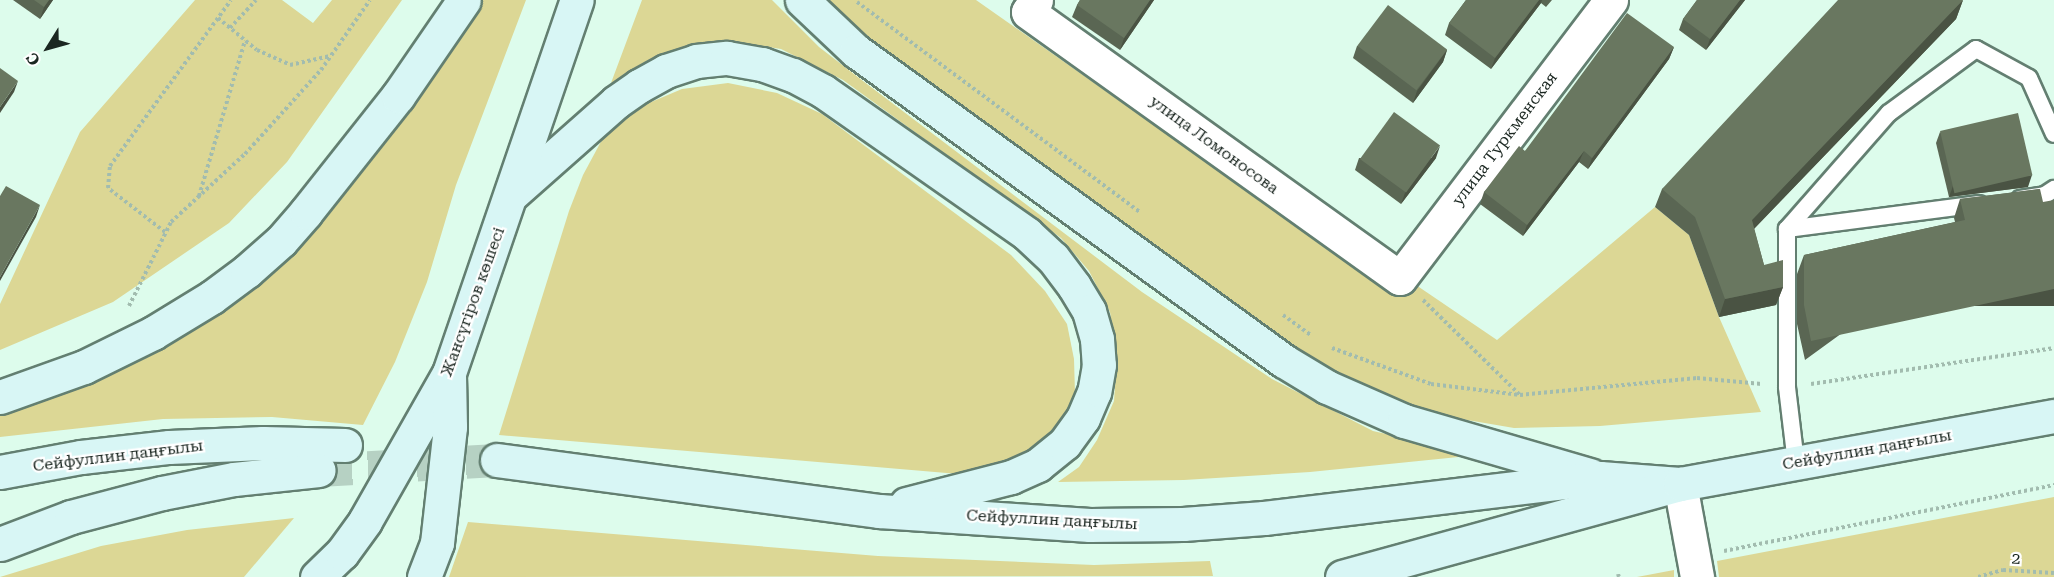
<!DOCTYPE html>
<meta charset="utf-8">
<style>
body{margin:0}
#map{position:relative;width:2054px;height:577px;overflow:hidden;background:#ddfcec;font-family:"Roboto Serif",serif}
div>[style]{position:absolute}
.green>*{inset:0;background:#dcd795}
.secondary-tunnel>*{height:33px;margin-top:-16.5px;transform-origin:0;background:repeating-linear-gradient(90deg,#b6d1c3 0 33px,transparent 0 49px)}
.path>*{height:4px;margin-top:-2px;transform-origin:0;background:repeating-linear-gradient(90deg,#a2bcaf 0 3px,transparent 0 6px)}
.roads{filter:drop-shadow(2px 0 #637f71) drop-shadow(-2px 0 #637f71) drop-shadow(0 2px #637f71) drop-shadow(0 -2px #637f71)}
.lane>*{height:16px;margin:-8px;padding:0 8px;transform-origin:8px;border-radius:8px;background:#fff}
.street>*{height:33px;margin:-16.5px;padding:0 16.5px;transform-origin:16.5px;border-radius:16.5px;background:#fff}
.secondary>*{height:33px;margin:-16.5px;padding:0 16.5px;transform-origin:16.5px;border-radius:16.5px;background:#d8f6f5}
.wall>*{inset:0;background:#5a6653}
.shaded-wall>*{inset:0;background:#4a5343;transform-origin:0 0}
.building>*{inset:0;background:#697760;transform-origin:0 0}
span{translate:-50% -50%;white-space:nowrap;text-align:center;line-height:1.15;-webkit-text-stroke:4.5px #fff;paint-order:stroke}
.street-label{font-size:16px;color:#1b2721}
.north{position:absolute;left:18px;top:18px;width:60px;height:60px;-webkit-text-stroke:4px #fff;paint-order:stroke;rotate:233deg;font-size:16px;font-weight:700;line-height:24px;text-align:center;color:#1b2721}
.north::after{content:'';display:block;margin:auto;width:21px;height:27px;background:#1b2721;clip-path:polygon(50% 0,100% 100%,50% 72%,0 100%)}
</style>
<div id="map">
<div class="green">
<div style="clip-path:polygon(195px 0,282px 0,313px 23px,332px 0,402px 0,287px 162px,229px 223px,113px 302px,0 350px,0 304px,80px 132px)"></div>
<div style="clip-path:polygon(483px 0,526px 0,456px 185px,427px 282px,395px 362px,363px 425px,272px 417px,163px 419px,0 437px,0 406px,320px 218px,368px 161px)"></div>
<div style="clip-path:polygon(642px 0,772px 0,819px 47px,863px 81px,1142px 292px,1272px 379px,1373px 431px,1478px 455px,1310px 472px,1184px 480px,1058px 482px,1079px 467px,1097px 440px,1114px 401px,1117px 357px,1110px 312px,1089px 271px,1061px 238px,843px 80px,781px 49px,743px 43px,704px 44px,667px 54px,611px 83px)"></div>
<div style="clip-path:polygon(817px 0,976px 0,1396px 295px,1416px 285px,1497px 340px,1655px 207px,1689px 235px,1719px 317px,1761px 412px,1600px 426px,1514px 428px,1438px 415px,1377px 396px,1310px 363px,882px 58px)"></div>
<div style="clip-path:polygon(728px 83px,777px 93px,822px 114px,1011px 255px,1045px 291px,1067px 324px,1074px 359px,1075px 394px,1058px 426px,1028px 453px,970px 475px,499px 435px,569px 211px,583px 175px,604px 136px,637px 108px,682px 89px)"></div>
<div style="clip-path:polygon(2054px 497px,2054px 577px,1719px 577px,1717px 561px)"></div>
<div style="clip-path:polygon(294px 518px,244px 577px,0 577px,101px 546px,187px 530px)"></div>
<div style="clip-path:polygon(468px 522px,878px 556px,1094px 565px,1210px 561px,1213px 576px,449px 577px)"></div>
<div style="clip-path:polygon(1674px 570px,1674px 577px,1637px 577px)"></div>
</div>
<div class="secondary-tunnel">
<div style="left:319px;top:470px;width:178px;rotate:-3.2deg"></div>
</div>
<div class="path">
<div style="left:857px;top:2px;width:352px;rotate:36.6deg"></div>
<div style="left:218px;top:18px;width:50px;rotate:39.4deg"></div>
<div style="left:257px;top:50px;width:36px;rotate:24deg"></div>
<div style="left:290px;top:65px;width:41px;rotate:-12.7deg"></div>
<div style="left:230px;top:28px;width:38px;rotate:-47deg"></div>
<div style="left:199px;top:196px;width:162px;rotate:-73.5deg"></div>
<div style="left:165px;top:232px;width:72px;rotate:-142.3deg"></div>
<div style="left:108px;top:188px;width:22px;rotate:-85deg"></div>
<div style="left:110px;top:166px;width:205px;rotate:-53.9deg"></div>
<div style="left:1423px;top:300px;width:136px;rotate:44.4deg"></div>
<div style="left:1520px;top:395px;width:178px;rotate:-5.5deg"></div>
<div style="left:1697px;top:378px;width:65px;rotate:5.3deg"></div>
<div style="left:129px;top:306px;width:94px;rotate:-63.4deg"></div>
<div style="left:171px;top:222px;width:100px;rotate:-42.6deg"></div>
<div style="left:245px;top:154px;width:113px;rotate:-47.9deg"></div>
<div style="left:321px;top:70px;width:85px;rotate:-55deg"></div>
<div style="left:1283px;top:315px;width:34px;rotate:36deg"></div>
<div style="left:1332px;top:348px;width:105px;rotate:20deg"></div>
<div style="left:1431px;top:384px;width:90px;rotate:7deg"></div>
<div style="left:1811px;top:384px;width:246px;rotate:-8.4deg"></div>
<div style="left:1724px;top:551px;width:337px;rotate:-11.3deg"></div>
<div style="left:1618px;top:574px;width:3px;rotate:72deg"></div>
<div style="left:1978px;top:577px;width:26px;rotate:-16deg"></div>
<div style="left:2003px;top:570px;width:51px;rotate:3.4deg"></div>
</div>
<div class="roads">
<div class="lane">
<div style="left:2020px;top:199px;width:25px;rotate:-9deg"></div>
<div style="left:2045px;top:195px;width:11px;rotate:-34deg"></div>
<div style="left:1787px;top:229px;width:194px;rotate:-7.4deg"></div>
<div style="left:1796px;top:463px;width:77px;rotate:-96.8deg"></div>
<div style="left:1787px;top:387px;width:158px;rotate:-90deg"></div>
<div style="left:1787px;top:229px;width:154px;rotate:-48.7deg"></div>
<div style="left:1889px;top:113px;width:108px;rotate:-36.3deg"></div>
<div style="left:1976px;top:49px;width:60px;rotate:28.7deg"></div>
<div style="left:2029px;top:78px;width:61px;rotate:65.9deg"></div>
</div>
<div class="street">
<div style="left:1036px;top:0;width:14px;rotate:124deg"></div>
<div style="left:1028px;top:12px;width:457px;rotate:35.6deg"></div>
<div style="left:1400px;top:278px;width:349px;rotate:-52.8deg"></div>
<div style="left:1680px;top:484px;width:95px;rotate:79.6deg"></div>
</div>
<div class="secondary">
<div style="left:802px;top:0;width:74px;rotate:43.4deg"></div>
<div style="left:856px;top:51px;width:528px;rotate:35.92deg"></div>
<div style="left:1284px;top:361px;width:50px;rotate:31.2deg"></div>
<div style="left:1327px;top:387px;width:84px;rotate:23.8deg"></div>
<div style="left:1404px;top:421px;width:194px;rotate:16.2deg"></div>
<div style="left:511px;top:195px;width:140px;rotate:-41.5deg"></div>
<div style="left:616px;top:102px;width:28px;rotate:-35deg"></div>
<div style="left:639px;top:86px;width:31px;rotate:-29deg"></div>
<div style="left:666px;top:71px;width:32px;rotate:-18deg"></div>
<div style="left:696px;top:61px;width:31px;rotate:-6deg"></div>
<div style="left:727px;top:58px;width:36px;rotate:10deg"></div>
<div style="left:762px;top:64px;width:33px;rotate:20deg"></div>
<div style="left:793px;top:75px;width:34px;rotate:28deg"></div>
<div style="left:823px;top:91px;width:249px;rotate:35deg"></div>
<div style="left:1027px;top:234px;width:35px;rotate:43deg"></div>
<div style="left:1053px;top:258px;width:35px;rotate:53deg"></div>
<div style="left:1074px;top:286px;width:29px;rotate:59deg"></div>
<div style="left:1089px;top:311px;width:29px;rotate:74deg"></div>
<div style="left:1097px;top:339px;width:26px;rotate:86deg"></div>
<div style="left:1099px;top:365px;width:27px;rotate:100deg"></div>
<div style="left:1094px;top:392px;width:28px;rotate:113deg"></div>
<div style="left:1083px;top:418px;width:31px;rotate:126deg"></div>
<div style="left:1065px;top:443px;width:35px;rotate:141deg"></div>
<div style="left:1038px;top:465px;width:30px;rotate:156deg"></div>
<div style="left:1011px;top:477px;width:108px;rotate:165.6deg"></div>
<div style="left:0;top:397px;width:89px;rotate:-19.7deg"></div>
<div style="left:84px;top:367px;width:77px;rotate:-26.2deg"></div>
<div style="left:153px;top:333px;width:69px;rotate:-31.4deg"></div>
<div style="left:212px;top:297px;width:44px;rotate:-36.6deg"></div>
<div style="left:247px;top:271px;width:45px;rotate:-41.4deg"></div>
<div style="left:281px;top:241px;width:38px;rotate:-49deg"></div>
<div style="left:306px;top:212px;width:148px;rotate:-51.6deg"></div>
<div style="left:398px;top:96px;width:116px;rotate:-55.5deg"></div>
<div style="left:497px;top:460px;width:385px;rotate:7.6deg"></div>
<div style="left:879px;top:511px;width:211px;rotate:3.8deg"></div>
<div style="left:1090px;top:525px;width:93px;rotate:-0.6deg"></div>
<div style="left:1183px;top:524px;width:81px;rotate:-4.2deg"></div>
<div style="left:1264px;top:518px;width:338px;rotate:-6.8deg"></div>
<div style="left:1600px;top:478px;width:80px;rotate:4.3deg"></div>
<div style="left:0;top:472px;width:82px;rotate:-10.5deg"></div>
<div style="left:81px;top:457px;width:89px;rotate:-6.5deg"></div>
<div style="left:169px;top:447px;width:94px;rotate:-2.4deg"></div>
<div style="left:263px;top:443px;width:82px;rotate:1.4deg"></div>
<div style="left:0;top:544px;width:76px;rotate:-20.8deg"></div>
<div style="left:71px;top:517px;width:94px;rotate:-14.8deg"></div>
<div style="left:162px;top:493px;width:73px;rotate:-11deg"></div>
<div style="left:234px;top:479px;width:85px;rotate:-6deg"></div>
<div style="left:317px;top:577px;width:35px;rotate:-44deg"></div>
<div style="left:342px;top:553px;width:39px;rotate:-54deg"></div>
<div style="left:365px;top:521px;width:170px;rotate:-60.4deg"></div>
<div style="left:449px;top:373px;width:394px;rotate:-71.1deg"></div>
<div style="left:424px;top:577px;width:36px;rotate:-69deg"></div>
<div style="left:437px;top:543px;width:117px;rotate:-83.6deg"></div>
<div style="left:450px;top:427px;width:52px;rotate:-91.1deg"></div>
<div style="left:1342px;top:577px;width:351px;rotate:-15.4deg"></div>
<div style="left:1680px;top:484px;width:380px;rotate:-10.3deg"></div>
</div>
</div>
<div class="wall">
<div style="clip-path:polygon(13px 0,53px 0,40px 19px)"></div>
<div style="clip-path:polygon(1080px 0,1154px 0,1120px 50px,1072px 17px,1077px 5px)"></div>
<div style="clip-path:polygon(1466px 0,1552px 0,1546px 7px,1541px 3px,1491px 69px,1445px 35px,1449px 23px)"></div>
<div style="clip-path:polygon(1697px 0,1745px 0,1706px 50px,1679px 30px,1683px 19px)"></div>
<div style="clip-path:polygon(1963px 0,1956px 19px,1754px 229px,1764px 265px,1783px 287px,1776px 305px,1719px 317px,1689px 235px,1655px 207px,1662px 189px)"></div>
<div style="clip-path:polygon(1357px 46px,1447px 50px,1443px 62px,1413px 103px,1353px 58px)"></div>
<div style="clip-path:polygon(1674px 47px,1669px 59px,1588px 169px,1579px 162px,1523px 236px,1480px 204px,1484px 192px,1525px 151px)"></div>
<div style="clip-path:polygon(1940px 132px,2028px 187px,1949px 197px,1936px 143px)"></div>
<div style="clip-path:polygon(1359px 158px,1436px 158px,1401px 204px,1355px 170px)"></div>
<div style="clip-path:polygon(2040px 189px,1805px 360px,1797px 324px,1797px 274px,1804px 255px,1955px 222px,1954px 218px,1960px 199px)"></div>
</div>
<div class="shaded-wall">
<div style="clip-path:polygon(49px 0,53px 0,40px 19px,44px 7px)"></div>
<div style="clip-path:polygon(1150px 0,1154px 0,1120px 50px,1124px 38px)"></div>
<div style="clip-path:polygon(1539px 0,1542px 0,1541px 3px,1491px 69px,1495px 58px)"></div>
<div style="clip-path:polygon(1740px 0,1745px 0,1706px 50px,1710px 39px)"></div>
<div style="clip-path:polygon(1963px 0,1956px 19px,1745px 238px,1752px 220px)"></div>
<div style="clip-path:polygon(1674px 47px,1669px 59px,1588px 169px,1592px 158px)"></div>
<div style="clip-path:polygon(1447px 50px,1443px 62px,1413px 103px,1417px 91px)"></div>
<div style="clip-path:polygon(18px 81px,14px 92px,0 113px,0 107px)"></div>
<div style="clip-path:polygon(1440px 146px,1436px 158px,1401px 204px,1405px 193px)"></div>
<div style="clip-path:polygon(1584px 151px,1579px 162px,1523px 236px,1527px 225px)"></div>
<div style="clip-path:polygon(2032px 175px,2028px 187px,1949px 197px,1953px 186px)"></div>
<div style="clip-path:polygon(40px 205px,36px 217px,0 281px,0 277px)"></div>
<div style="clip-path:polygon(1783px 287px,1776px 305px,1719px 317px,1725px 299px)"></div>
<div style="left:2054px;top:289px;width:17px;height:249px;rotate:90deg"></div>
</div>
<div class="building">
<div style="clip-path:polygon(34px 0,49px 0,44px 7px)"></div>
<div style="clip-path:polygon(1080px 0,1150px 0,1124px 38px,1077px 5px)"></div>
<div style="clip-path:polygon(1466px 0,1539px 0,1495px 58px,1449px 23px)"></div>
<div style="clip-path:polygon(1697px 0,1740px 0,1710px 39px,1683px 19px)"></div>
<div style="clip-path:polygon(1838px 0,1963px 0,1752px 220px,1764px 265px,1783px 260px,1783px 287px,1725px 299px,1695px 217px,1662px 189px)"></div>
<div style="left:1388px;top:5px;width:74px;height:51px;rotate:37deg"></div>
<div style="clip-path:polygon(1627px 13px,1674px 47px,1592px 158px,1584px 151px,1527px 225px,1484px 192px,1519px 146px,1525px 151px)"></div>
<div style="clip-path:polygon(0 68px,18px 81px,0 107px)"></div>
<div style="left:1394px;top:112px;width:57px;height:58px;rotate:36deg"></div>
<div style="left:2018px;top:113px;width:64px;height:80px;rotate:77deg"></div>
<div style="clip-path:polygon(6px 186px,40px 205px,0 277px,0 196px)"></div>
<div style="clip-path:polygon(2040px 189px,2043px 202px,2054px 200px,2054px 289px,1811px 341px,1804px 305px,1804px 255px,1965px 220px,1960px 199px)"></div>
</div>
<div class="street-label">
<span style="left:1505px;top:139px;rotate:-53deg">улица Туркменская</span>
<span style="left:1214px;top:145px;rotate:36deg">улица Ломоносова</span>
<span style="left:473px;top:302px;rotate:-70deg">Жансүгіров көшесі</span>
<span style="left:1867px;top:450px;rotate:-10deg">Сейфуллин даңғылы</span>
<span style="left:118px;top:456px;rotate:-7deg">Сейфуллин даңғылы</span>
<span style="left:1052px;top:520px;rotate:3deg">Сейфуллин даңғылы</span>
<span style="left:2016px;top:559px;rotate:4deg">2</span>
</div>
<div class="north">С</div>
</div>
